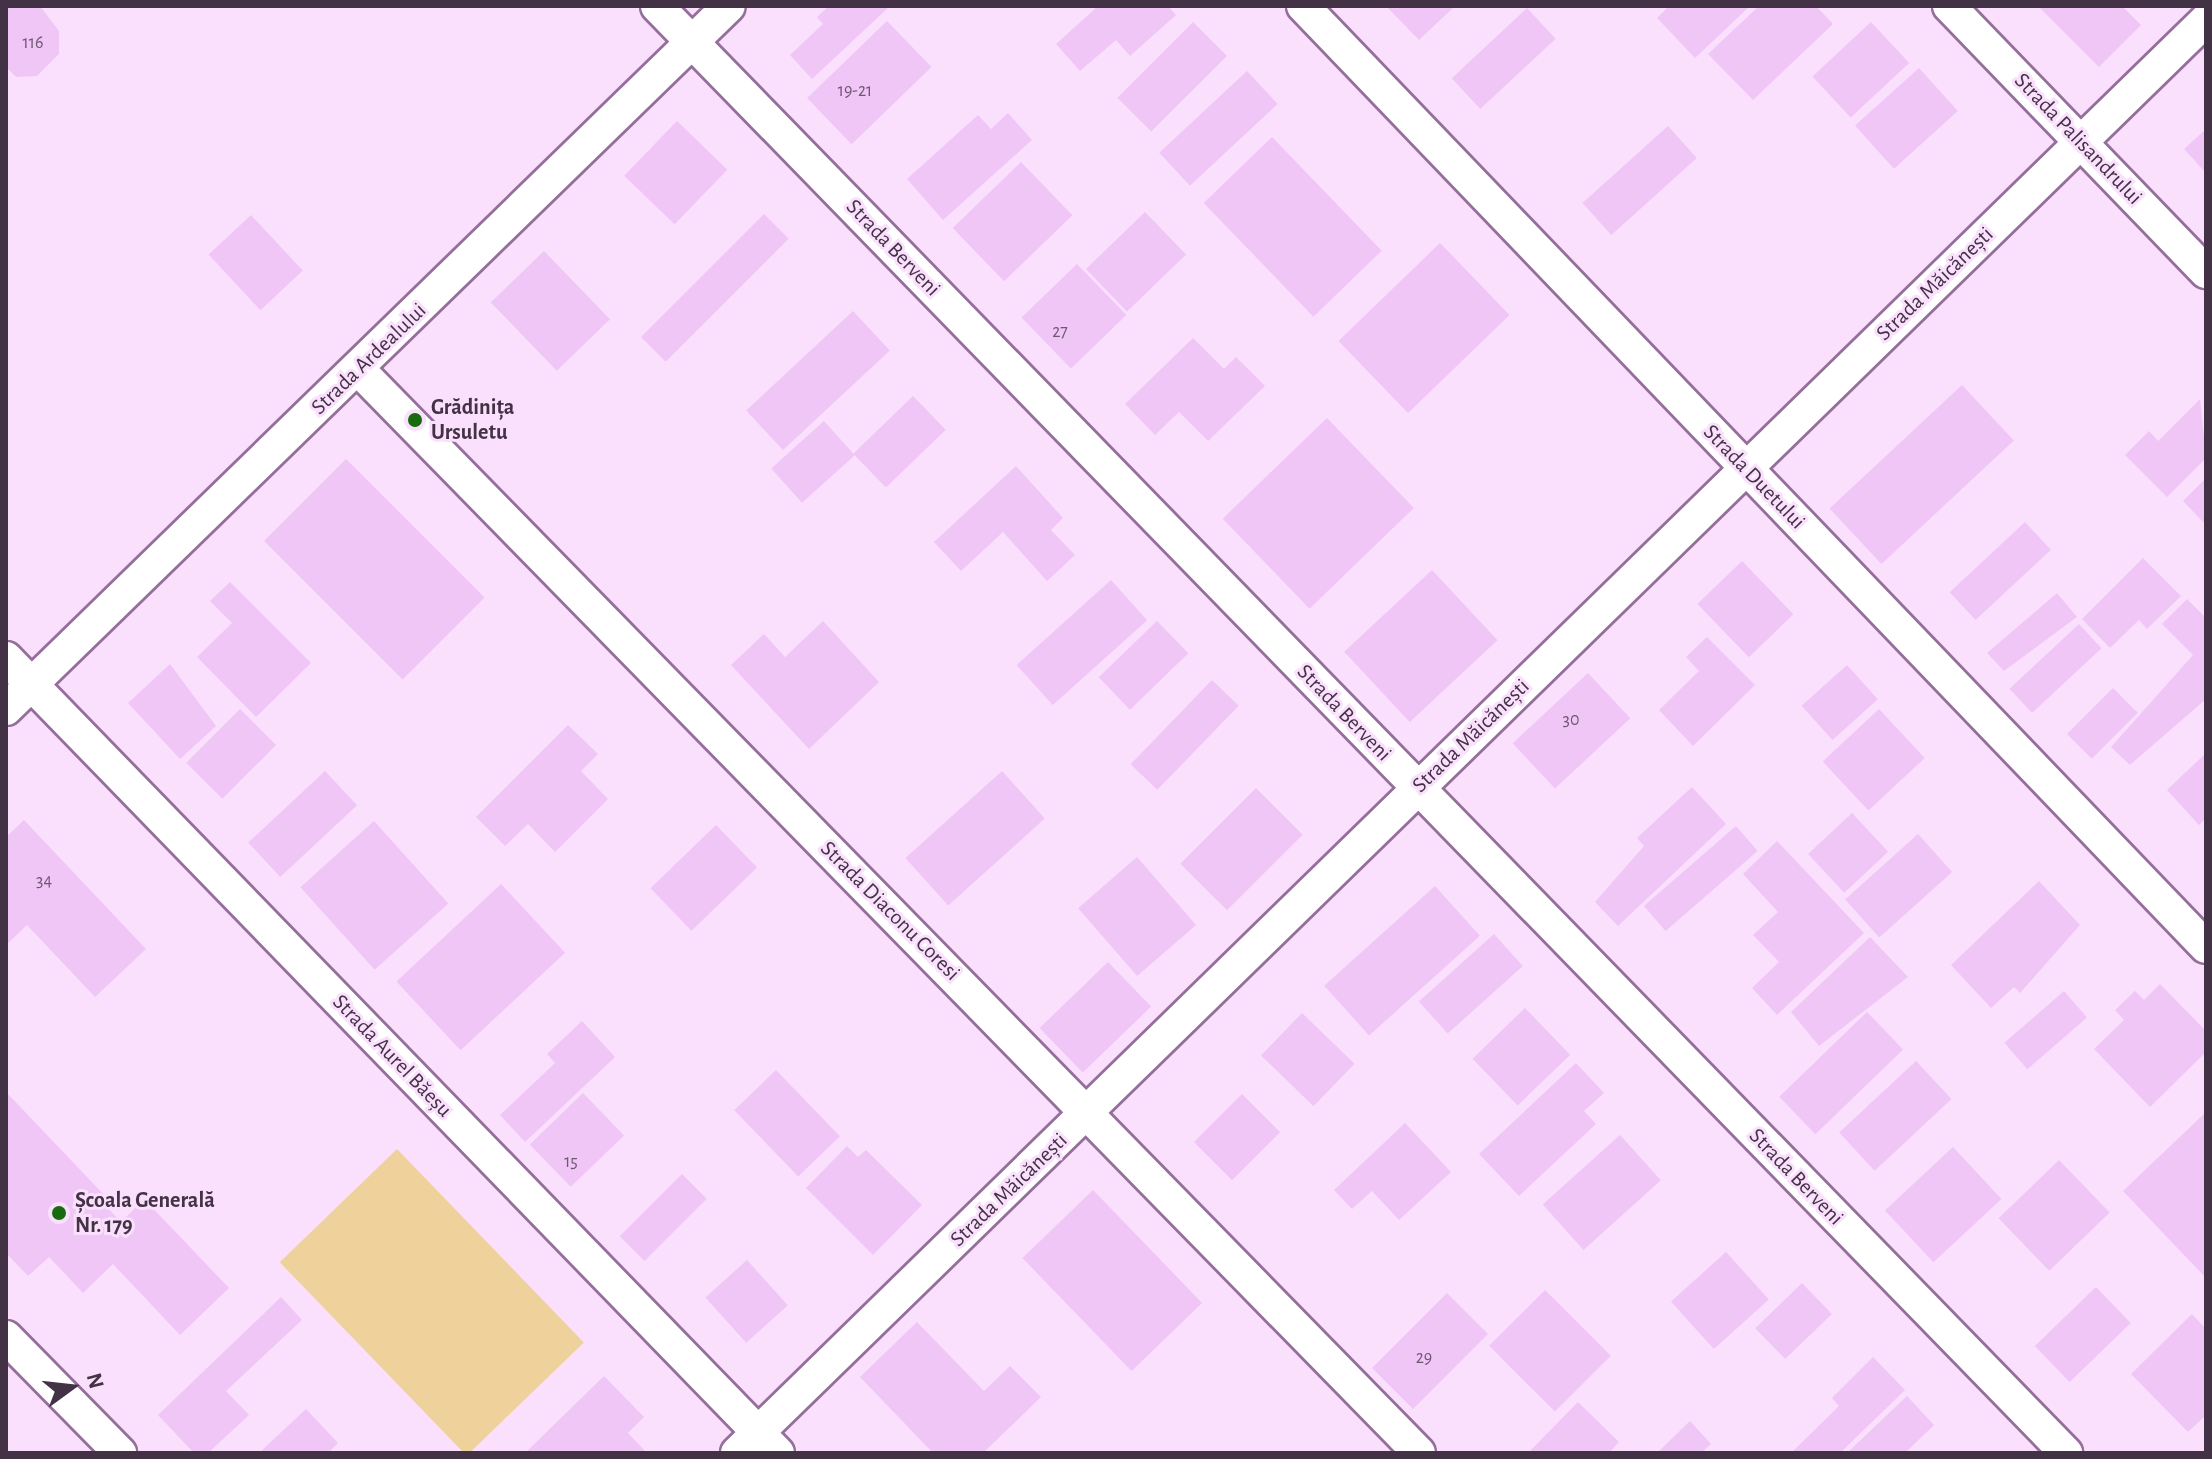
<!DOCTYPE html>
<meta charset="utf-8">
<style>
body{margin:0}
#map{position:relative;width:2212px;height:1459px;overflow:hidden;background:#fae0fd;font-family:"Alegreya Sans",sans-serif}
div>[style]{position:absolute}
.green>*{inset:0;background:#efd19c;transform-origin:0 0}
.building>*{inset:0;background:#efc6f6;transform-origin:0 0}
.roads{filter:drop-shadow(2px 0 #956f9b) drop-shadow(-2px 0 #956f9b) drop-shadow(0 2px #956f9b) drop-shadow(0 -2px #956f9b)}
.street>*{height:32px;margin:-16px;padding:0 16px;transform-origin:16px;border-radius:16px;background:#fff}
.dots>*{width:22px;height:22px;translate:-50% -50%;box-sizing:border-box;border:4px solid #fae0fd;border-radius:50%}
span{translate:-50% -50%;white-space:nowrap;text-align:center;line-height:1.15;-webkit-text-stroke:6px #fae0fd;paint-order:stroke}
.number-label{font-size:18px;color:#6e5771}
.number-label span{-webkit-text-stroke-width:0}
.street-label{font-size:22px;color:#433245}
.poi-label{font-size:22px;color:#433245;font-weight:700}
.left{translate:0 -50%;text-align:left}
.frame{position:absolute;inset:0;border:8px solid #433245;pointer-events:none}
.north{position:absolute;left:32px;top:1347px;width:80px;height:80px;-webkit-text-stroke:6px #fae0fd;paint-order:stroke;rotate:75deg;font-size:22px;font-weight:700;line-height:32px;text-align:center;color:#433245}
.north::after{content:'';display:block;margin:auto;width:28px;height:36px;background:#433245;clip-path:polygon(50% 0,100% 100%,50% 72%,0 100%)}
</style>
<div id="map">
<div class="green">
<div style="left:397px;top:1149px;width:269px;height:163px;rotate:46deg"></div>
</div>
<div class="building">
<div style="clip-path:polygon(6px 6px,40px 6px,59px 31px,59px 54px,37px 76px,16px 77px,6px 67px)"></div>
<div style="clip-path:polygon(829px 6px,890px 6px,812px 79px,790px 55px,823px 24px,817px 17px)"></div>
<div style="clip-path:polygon(1098px 6px,1168px 6px,1176px 15px,1130px 56px,1116px 40px,1080px 71px,1056px 44px)"></div>
<div style="clip-path:polygon(1386px 6px,1455px 6px,1419px 40px)"></div>
<div style="clip-path:polygon(1669px 6px,1750px 6px,1695px 58px,1657px 18px)"></div>
<div style="clip-path:polygon(1759px 6px,1816px 6px,1833px 24px,1753px 100px,1708px 54px)"></div>
<div style="clip-path:polygon(2038px 6px,2122px 6px,2141px 25px,2099px 67px)"></div>
<div style="left:1527px;top:8px;width:42px;height:103px;rotate:47deg"></div>
<div style="left:887px;top:21px;width:64px;height:111px;rotate:46deg"></div>
<div style="left:1193px;top:22px;width:48px;height:107px;rotate:45deg"></div>
<div style="left:1871px;top:22px;width:56px;height:80px;rotate:47deg"></div>
<div style="left:1919px;top:68px;width:58px;height:86px;rotate:48deg"></div>
<div style="left:1247px;top:71px;width:45px;height:120px;rotate:47deg"></div>
<div style="clip-path:polygon(1008px 113px,1032px 140px,943px 220px,907px 179px,978px 115px,991px 129px)"></div>
<div style="left:677px;top:121px;width:70px;height:76px;rotate:44deg"></div>
<div style="left:1668px;top:126px;width:43px;height:115px;rotate:48deg"></div>
<div style="clip-path:polygon(2206px 129px,2206px 173px,2184px 149px)"></div>
<div style="left:1272px;top:137px;width:158px;height:95px;rotate:46deg"></div>
<div style="left:1021px;top:162px;width:74px;height:95px;rotate:46deg"></div>
<div style="left:1145px;top:212px;width:59px;height:82px;rotate:46deg"></div>
<div style="left:764px;top:214px;width:35px;height:174px;rotate:45deg"></div>
<div style="left:251px;top:215px;width:76px;height:58px;rotate:47deg"></div>
<div style="left:1440px;top:243px;width:100px;height:141px;rotate:46deg"></div>
<div style="left:544px;top:251px;width:95px;height:74px;rotate:46deg"></div>
<div style="left:1077px;top:264px;width:71px;height:77px;rotate:46deg"></div>
<div style="left:853px;top:311px;width:54px;height:146px;rotate:47deg"></div>
<div style="clip-path:polygon(1193px 338px,1224px 369px,1236px 357px,1265px 386px,1208px 441px,1179px 412px,1155px 435px,1125px 404px)"></div>
<div style="left:1962px;top:385px;width:76px;height:181px;rotate:47deg"></div>
<div style="left:913px;top:396px;width:47px;height:83px;rotate:46deg"></div>
<div style="clip-path:polygon(2200px 399px,2206px 458px,2167px 497px,2125px 455px,2149px 431px,2158px 441px)"></div>
<div style="left:1327px;top:418px;width:125px;height:145px;rotate:46deg"></div>
<div style="left:824px;top:421px;width:46px;height:71px;rotate:48deg"></div>
<div style="left:346px;top:459px;width:196px;height:116px;rotate:45deg"></div>
<div style="clip-path:polygon(1016px 466px,1063px 518px,1051px 530px,1075px 555px,1047px 581px,1003px 532px,961px 571px,934px 542px)"></div>
<div style="clip-path:polygon(2206px 478px,2206px 525px,2183px 501px)"></div>
<div style="left:2025px;top:522px;width:38px;height:103px;rotate:47deg"></div>
<div style="clip-path:polygon(2143px 558px,2181px 596px,2147px 629px,2139px 620px,2110px 648px,2082px 619px)"></div>
<div style="left:1742px;top:561px;width:74px;height:62px;rotate:46deg"></div>
<div style="left:1432px;top:570px;width:96px;height:120px;rotate:47deg"></div>
<div style="left:1111px;top:580px;width:54px;height:127px;rotate:48deg"></div>
<div style="clip-path:polygon(230px 582px,311px 663px,256px 717px,197px 657px,232px 623px,210px 601px)"></div>
<div style="clip-path:polygon(2057px 593px,2077px 617px,2004px 671px,1987px 653px)"></div>
<div style="clip-path:polygon(2187px 599px,2206px 618px,2206px 699px,2130px 765px,2111px 747px,2193px 655px,2162px 624px)"></div>
<div style="clip-path:polygon(823px 621px,879px 682px,809px 749px,731px 665px,764px 634px,785px 657px)"></div>
<div style="left:1157px;top:621px;width:45px;height:81px;rotate:46deg"></div>
<div style="left:2079px;top:624px;width:33px;height:95px;rotate:47deg"></div>
<div style="clip-path:polygon(1707px 637px,1755px 685px,1693px 746px,1659px 710px,1699px 671px,1686px 657px)"></div>
<div style="clip-path:polygon(170px 664px,216px 726px,180px 759px,128px 703px)"></div>
<div style="left:1847px;top:665px;width:46px;height:61px;rotate:48deg"></div>
<div style="left:1588px;top:673px;width:62px;height:103px;rotate:47deg"></div>
<div style="left:1212px;top:680px;width:37px;height:117px;rotate:44deg"></div>
<div style="left:2113px;top:688px;width:35px;height:65px;rotate:45deg"></div>
<div style="left:240px;top:709px;width:51px;height:76px;rotate:45deg"></div>
<div style="left:1879px;top:709px;width:67px;height:77px;rotate:47deg"></div>
<div style="clip-path:polygon(568px 725px,598px 754px,581px 771px,608px 799px,555px 852px,528px 824px,505px 846px,476px 817px)"></div>
<div style="clip-path:polygon(2206px 753px,2206px 818px,2199px 825px,2167px 790px)"></div>
<div style="left:325px;top:771px;width:47px;height:105px;rotate:47deg"></div>
<div style="left:1002px;top:771px;width:64px;height:130px;rotate:48deg"></div>
<div style="clip-path:polygon(1692px 787px,1726px 824px,1618px 926px,1595px 902px,1644px 846px,1637px 838px)"></div>
<div style="left:1256px;top:788px;width:66px;height:107px;rotate:45deg"></div>
<div style="left:1852px;top:813px;width:53px;height:60px;rotate:47deg"></div>
<div style="clip-path:polygon(24px 820px,146px 949px,95px 997px,27px 925px,6px 945px,6px 837px)"></div>
<div style="left:374px;top:821px;width:111px;height:99px;rotate:48deg"></div>
<div style="left:716px;top:825px;width:59px;height:91px;rotate:46deg"></div>
<div style="left:1736px;top:826px;width:33px;height:122px;rotate:49deg"></div>
<div style="left:1918px;top:834px;width:51px;height:98px;rotate:48deg"></div>
<div style="clip-path:polygon(1777px 841px,1864px 933px,1777px 1015px,1752px 988px,1779px 962px,1753px 935px,1778px 912px,1743px 874px)"></div>
<div style="left:1137px;top:857px;width:90px;height:78px;rotate:49deg"></div>
<div style="clip-path:polygon(2039px 881px,2080px 925px,2020px 993px,2014px 987px,1991px 1008px,1951px 965px)"></div>
<div style="left:501px;top:884px;width:94px;height:143px;rotate:47deg"></div>
<div style="left:1435px;top:886px;width:67px;height:149px;rotate:48deg"></div>
<div style="left:1494px;top:934px;width:43px;height:101px;rotate:48deg"></div>
<div style="clip-path:polygon(1870px 937px,1908px 977px,1819px 1046px,1791px 1012px)"></div>
<div style="left:1108px;top:962px;width:62px;height:95px;rotate:46deg"></div>
<div style="clip-path:polygon(2160px 984px,2206px 1031px,2206px 1052px,2150px 1107px,2094px 1049px,2124px 1020px,2115px 1010px,2135px 991px,2144px 1000px)"></div>
<div style="left:2064px;top:991px;width:35px;height:79px;rotate:49deg"></div>
<div style="left:1525px;top:1008px;width:65px;height:73px;rotate:46deg"></div>
<div style="left:1867px;top:1012px;width:52px;height:122px;rotate:46deg"></div>
<div style="left:1302px;top:1013px;width:73px;height:59px;rotate:44deg"></div>
<div style="clip-path:polygon(582px 1021px,615px 1057px,525px 1142px,500px 1115px,555px 1063px,547px 1054px)"></div>
<div style="left:1916px;top:1061px;width:52px;height:105px;rotate:47deg"></div>
<div style="clip-path:polygon(1576px 1063px,1604px 1093px,1584px 1111px,1596px 1124px,1519px 1196px,1479px 1154px)"></div>
<div style="left:776px;top:1070px;width:92px;height:58px;rotate:46deg"></div>
<div style="clip-path:polygon(6px 1092px,109px 1200px,104px 1204px,121px 1222px,144px 1199px,229px 1288px,180px 1335px,113px 1264px,83px 1293px,49px 1257px,28px 1276px,6px 1253px)"></div>
<div style="left:583px;top:1093px;width:59px;height:74px;rotate:46deg"></div>
<div style="left:1242px;top:1094px;width:54px;height:68px;rotate:45deg"></div>
<div style="clip-path:polygon(2206px 1112px,2206px 1278px,2123px 1191px)"></div>
<div style="clip-path:polygon(1405px 1123px,1451px 1172px,1399px 1220px,1372px 1191px,1352px 1209px,1334px 1190px)"></div>
<div style="left:1620px;top:1135px;width:61px;height:104px;rotate:48deg"></div>
<div style="clip-path:polygon(847px 1146px,858px 1157px,866px 1150px,922px 1205px,873px 1255px,806px 1188px)"></div>
<div style="left:1953px;top:1147px;width:71px;height:93px;rotate:47deg"></div>
<div style="left:2059px;top:1160px;width:73px;height:84px;rotate:46deg"></div>
<div style="left:682px;top:1174px;width:35px;height:88px;rotate:45deg"></div>
<div style="left:1093px;top:1190px;width:157px;height:98px;rotate:46deg"></div>
<div style="left:1726px;top:1252px;width:64px;height:74px;rotate:48deg"></div>
<div style="left:747px;top:1260px;width:61px;height:56px;rotate:48deg"></div>
<div style="left:1802px;top:1283px;width:43px;height:65px;rotate:46deg"></div>
<div style="left:2096px;top:1287px;width:50px;height:85px;rotate:46deg"></div>
<div style="left:1545px;top:1290px;width:93px;height:79px;rotate:45deg"></div>
<div style="left:1447px;top:1293px;width:58px;height:106px;rotate:45deg"></div>
<div style="clip-path:polygon(281px 1297px,302px 1320px,226px 1391px,249px 1415px,208px 1453px,194px 1453px,158px 1415px)"></div>
<div style="clip-path:polygon(2192px 1314px,2206px 1329px,2206px 1415px,2188px 1432px,2131px 1374px)"></div>
<div style="clip-path:polygon(917px 1322px,984px 1391px,1010px 1366px,1041px 1397px,983px 1453px,933px 1453px,860px 1377px)"></div>
<div style="clip-path:polygon(1873px 1357px,1905px 1390px,1840px 1453px,1791px 1453px,1839px 1406px,1832px 1398px)"></div>
<div style="clip-path:polygon(604px 1376px,644px 1417px,628px 1433px,647px 1453px,525px 1453px)"></div>
<div style="clip-path:polygon(1907px 1396px,1934px 1425px,1905px 1453px,1847px 1453px)"></div>
<div style="clip-path:polygon(1578px 1402px,1619px 1442px,1609px 1453px,1528px 1453px)"></div>
<div style="clip-path:polygon(306px 1409px,338px 1443px,328px 1453px,259px 1453px)"></div>
<div style="clip-path:polygon(1690px 1421px,1711px 1444px,1701px 1453px,1657px 1453px)"></div>
</div>
<div class="roads">
<div class="street">
<div style="left:657px;top:6px;width:2020px;rotate:45.76deg"></div>
<div style="left:1303px;top:6px;width:1304px;rotate:46.18deg"></div>
<div style="left:1949px;top:6px;width:370px;rotate:46deg"></div>
<div style="left:359px;top:370px;width:1515px;rotate:45.61deg"></div>
<div style="left:6px;top:658px;width:1108px;rotate:45.84deg"></div>
<div style="left:6px;top:709px;width:1008px;rotate:-44.2deg"></div>
<div style="left:6px;top:1337px;width:163px;rotate:45.5deg"></div>
<div style="left:737px;top:1453px;width:2052px;rotate:-44.29deg"></div>
</div>
</div>
<div class="dots">
<div style="left:415px;top:420px;background:#176a0e"></div>
<div style="left:59px;top:1213px;background:#176a0e"></div>
</div>
<div class="number-label">
<span style="left:33px;top:43px">116</span>
<span style="left:855px;top:91px">19-21</span>
<span style="left:1060px;top:332px">27</span>
<span style="left:1571px;top:720px">30</span>
<span style="left:44px;top:881px">34</span>
<span style="left:571px;top:1162px">15</span>
<span style="left:1424px;top:1358px">29</span>
</div>
<div class="street-label">
<span style="left:2078px;top:139px;rotate:46deg">Strada Palisandrului</span>
<span style="left:893px;top:248px;rotate:46deg">Strada Berveni</span>
<span style="left:1935px;top:284px;rotate:-44deg">Strada Măicănești</span>
<span style="left:369px;top:359px;rotate:-44deg">Strada Ardealului</span>
<span style="left:1754px;top:477px;rotate:46deg">Strada Duetului</span>
<span style="left:1344px;top:713px;rotate:46deg">Strada Berveni</span>
<span style="left:1471px;top:736px;rotate:-44deg">Strada Măicănești</span>
<span style="left:890px;top:911px;rotate:45deg">Strada Diaconu Coresi</span>
<span style="left:392px;top:1056px;rotate:46deg">Strada Aurel Băeșu</span>
<span style="left:1796px;top:1177px;rotate:46deg">Strada Berveni</span>
<span style="left:1009px;top:1190px;rotate:-44deg">Strada Măicănești</span>
</div>
<div class="poi-label">
<span class="left" style="left:431px;top:420px">Grădinița<br>Ursuletu</span>
<span class="left" style="left:75px;top:1213px">Școala Generală<br>Nr. 179</span>
</div>
<div class="frame"></div>
<div class="north">N</div>
</div>
